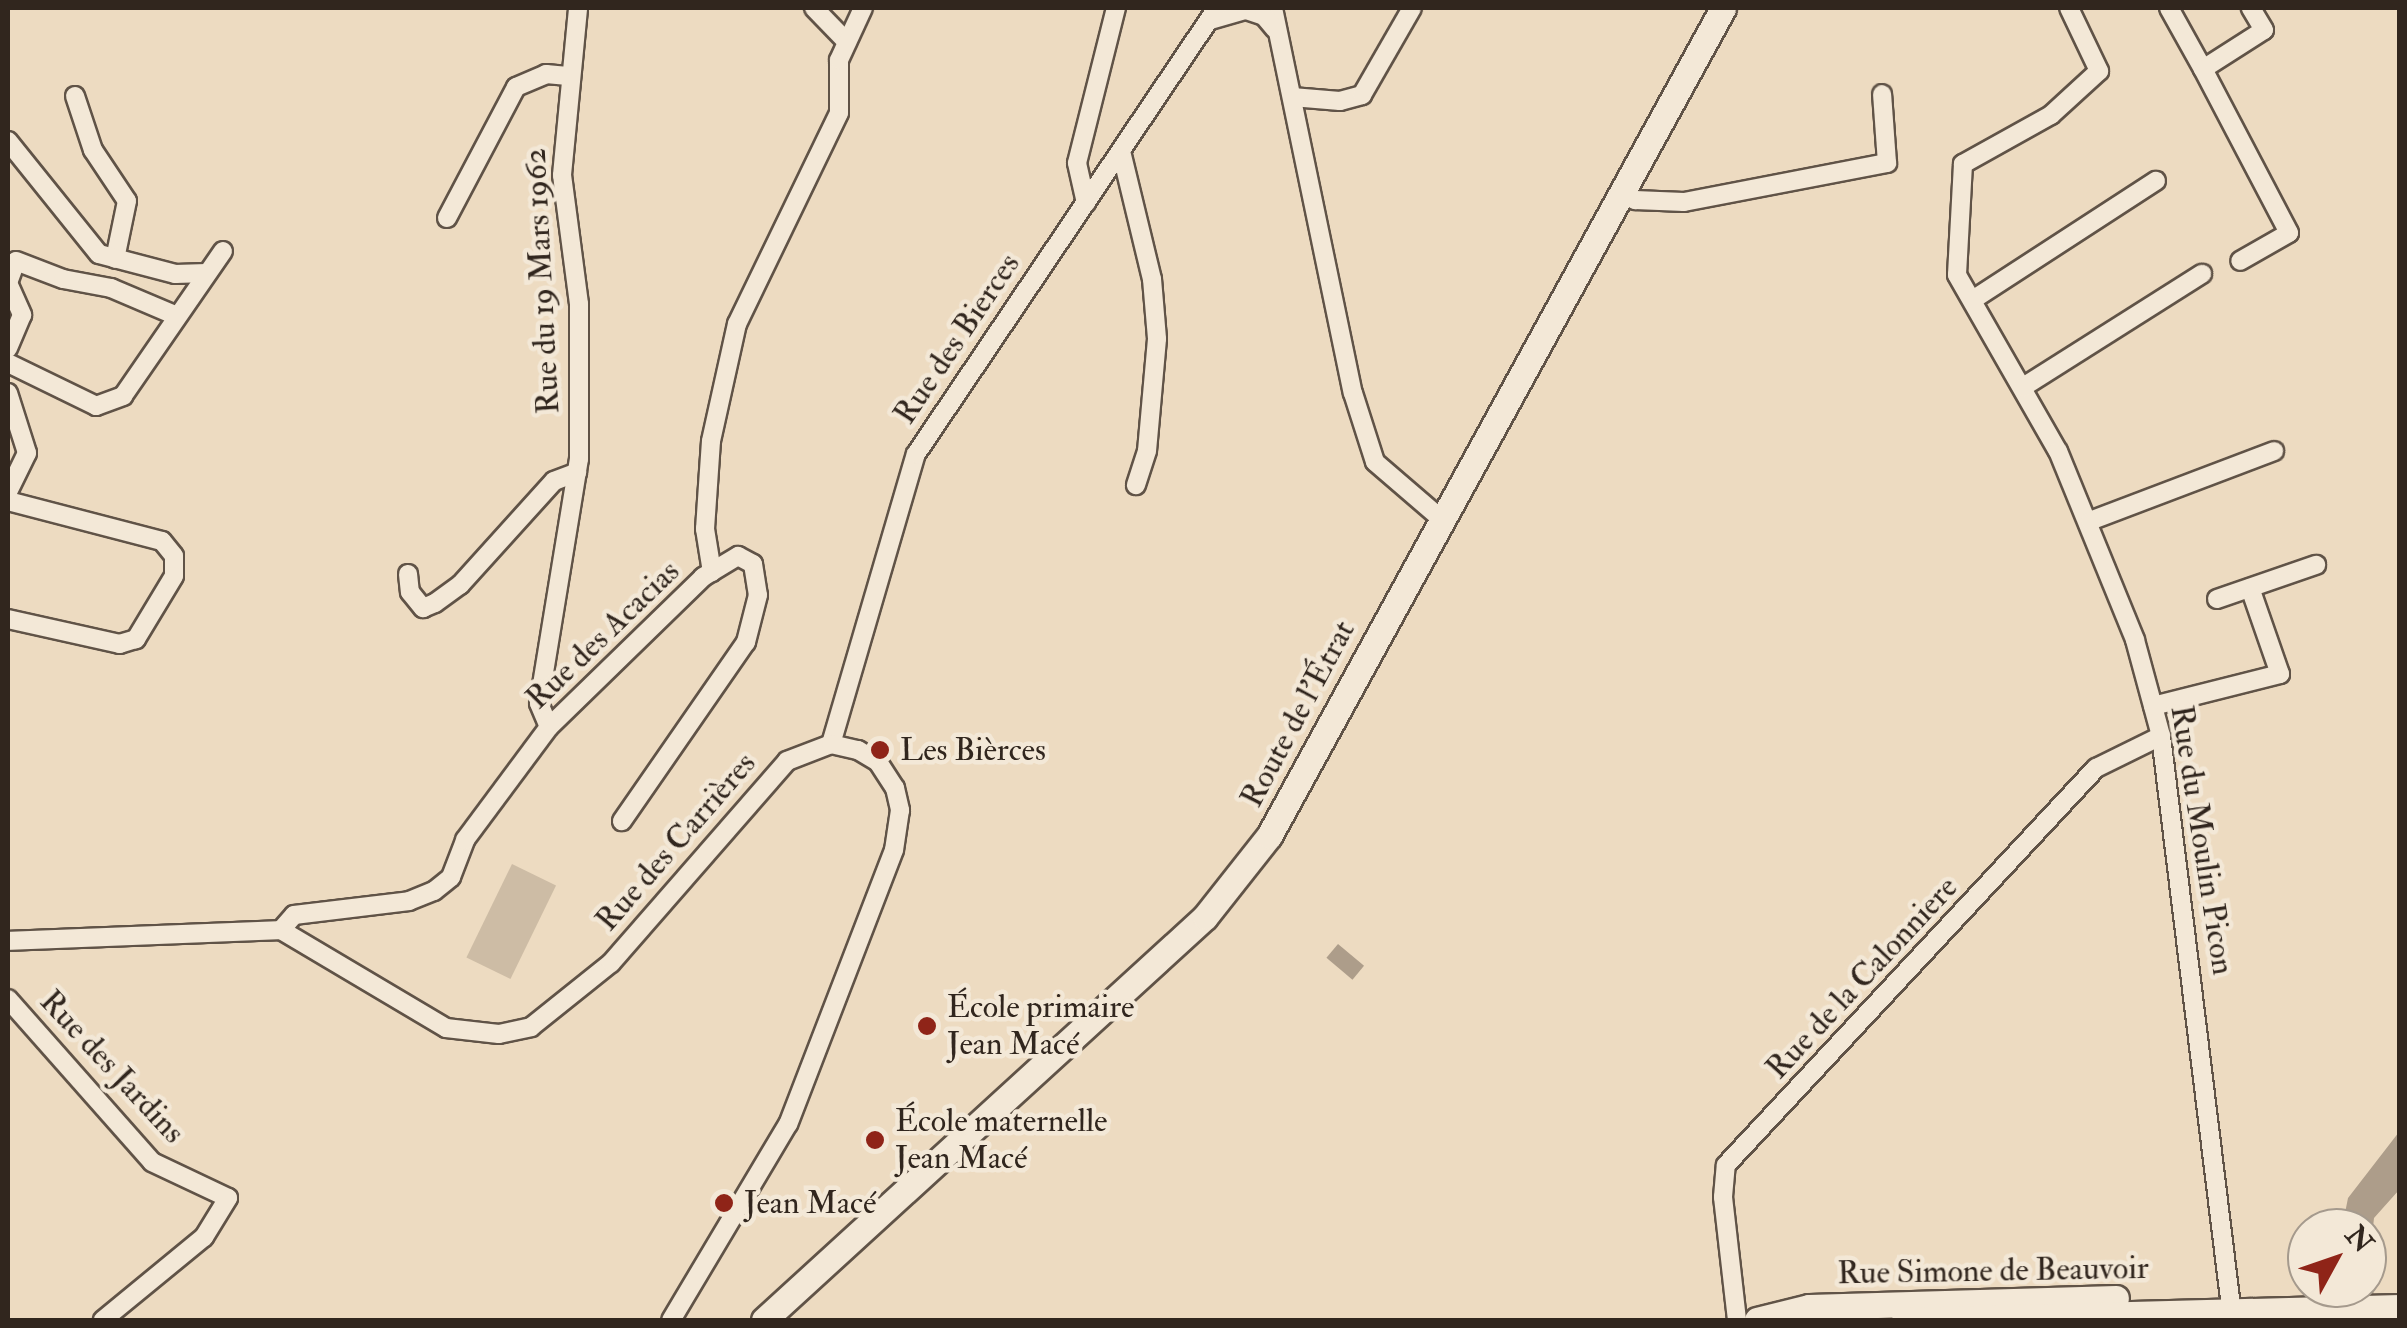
<!DOCTYPE html>
<meta charset="utf-8">
<style>
body{margin:0}
#map{position:relative;width:2407px;height:1328px;overflow:hidden;background:#eddbc1;font-family:"IM FELL Double Pica",serif}
div>[style]{position:absolute}
.green>*{inset:0;background:#cdbca5;transform-origin:0 0}
.water>*{inset:0;background:#ad9d8a;transform-origin:0 0}
.river>*{height:35px;margin:-17.5px;padding:0 17.5px;transform-origin:17.5px;border-radius:17.5px;background:#ad9d8a}
.roads{filter:drop-shadow(2px 0 #605347) drop-shadow(-2px 0 #605347) drop-shadow(0 2px #605347) drop-shadow(0 -2px #605347)}
.street>*{height:18px;margin:-9px;padding:0 9px;transform-origin:9px;border-radius:9px;background:#f3e8d7}
.secondary>*{height:25px;margin:-12.5px;padding:0 12.5px;transform-origin:12.5px;border-radius:12.5px;background:#f3e8d7}
.dots>*{width:28px;height:28px;translate:-50% -50%;box-sizing:border-box;border:5px solid #f3e8d7;border-radius:50%}
span{translate:-50% -50%;white-space:nowrap;text-align:center;line-height:1.15;-webkit-text-stroke:9px #f3e8d7;paint-order:stroke}
.street-label{font-size:32px;color:#31261e}
.poi-label{font-size:32px;color:#31261e}
.left{translate:0 -50%;text-align:left}
.frame{position:absolute;inset:0;border:10px solid #31261e;pointer-events:none}
.north{position:absolute;left:2287px;top:1208px;width:100px;height:100px;box-sizing:border-box;background:#f3e8d7;border:2px solid #a59a8d;border-radius:50%;rotate:50deg;font-size:28px;font-weight:700;line-height:40px;text-align:center;color:#31261e}
.north::after{content:'';display:block;margin:auto;width:35px;height:45px;background:#8f2418;clip-path:polygon(50% 0,100% 100%,50% 72%,0 100%)}
</style>
<div id="map">
<div class="green">
<div style="left:512px;top:864px;width:49px;height:104px;rotate:26deg"></div>
</div>
<div class="water">
<div style="left:1338px;top:944px;width:34px;height:18px;rotate:40deg"></div>
<div style="clip-path:polygon(2399px 1132px,2399px 1190px,2374px 1218px,2367px 1282px,2367px 1228px,2342px 1228px,2348px 1198px)"></div>
</div>
<div class="river">
<div style="left:2353px;top:1320px;width:32px;rotate:-85deg"></div>
</div>
<div class="roads">
<div class="street">
<div style="left:814px;top:8px;width:47px;rotate:45.9deg"></div>
<div style="left:1273px;top:8px;width:393px;rotate:78.3deg"></div>
<div style="left:1353px;top:393px;width:72px;rotate:72.3deg"></div>
<div style="left:1375px;top:462px;width:84px;rotate:40.7deg"></div>
<div style="left:2069px;top:8px;width:70px;rotate:64.5deg"></div>
<div style="left:2099px;top:71px;width:65px;rotate:137.5deg"></div>
<div style="left:2051px;top:115px;width:101px;rotate:150.9deg"></div>
<div style="left:1963px;top:164px;width:111px;rotate:93.1deg"></div>
<div style="left:1957px;top:275px;width:203px;rotate:60.2deg"></div>
<div style="left:2058px;top:451px;width:204px;rotate:67.8deg"></div>
<div style="left:2135px;top:640px;width:99px;rotate:74.8deg"></div>
<div style="left:2161px;top:736px;width:575px;rotate:83.01deg"></div>
<div style="left:2169px;top:8px;width:70px;rotate:60.9deg"></div>
<div style="left:2203px;top:69px;width:72px;rotate:-32.6deg"></div>
<div style="left:2264px;top:30px;width:26px;rotate:-121deg"></div>
<div style="left:1210px;top:20px;width:37px;rotate:-16deg"></div>
<div style="left:1246px;top:10px;width:19px;rotate:18deg"></div>
<div style="left:1264px;top:16px;width:17px;rotate:50deg"></div>
<div style="left:2203px;top:69px;width:185px;rotate:62.3deg"></div>
<div style="left:2289px;top:233px;width:56px;rotate:150.3deg"></div>
<div style="left:75px;top:96px;width:57px;rotate:71.6deg"></div>
<div style="left:93px;top:150px;width:61px;rotate:56.3deg"></div>
<div style="left:127px;top:201px;width:59px;rotate:101.7deg"></div>
<div style="left:1292px;top:97px;width:48px;rotate:4.8deg"></div>
<div style="left:1340px;top:101px;width:23px;rotate:-15deg"></div>
<div style="left:1362px;top:95px;width:100px;rotate:-60.1deg"></div>
<div style="left:8px;top:141px;width:145px;rotate:51.2deg"></div>
<div style="left:99px;top:254px;width:79px;rotate:14.7deg"></div>
<div style="left:175px;top:274px;width:32px;rotate:-2deg"></div>
<div style="left:1121px;top:151px;width:132px;rotate:76.4deg"></div>
<div style="left:1152px;top:279px;width:60px;rotate:85.2deg"></div>
<div style="left:1157px;top:339px;width:112px;rotate:95.1deg"></div>
<div style="left:1147px;top:451px;width:36px;rotate:108deg"></div>
<div style="left:1621px;top:191px;width:17px;rotate:33deg"></div>
<div style="left:1635px;top:200px;width:49px;rotate:2.3deg"></div>
<div style="left:1684px;top:202px;width:207px;rotate:-10.9deg"></div>
<div style="left:1887px;top:163px;width:69px;rotate:-94.1deg"></div>
<div style="left:1086px;top:203px;width:41px;rotate:-102.7deg"></div>
<div style="left:1077px;top:163px;width:160px;rotate:-75.9deg"></div>
<div style="left:447px;top:218px;width:148px;rotate:-62.2deg"></div>
<div style="left:516px;top:87px;width:33px;rotate:-23deg"></div>
<div style="left:546px;top:74px;width:22px;rotate:5deg"></div>
<div style="left:8px;top:283px;width:23px;rotate:-70deg"></div>
<div style="left:16px;top:261px;width:50px;rotate:21deg"></div>
<div style="left:63px;top:279px;width:49px;rotate:10.6deg"></div>
<div style="left:111px;top:288px;width:72px;rotate:23deg"></div>
<div style="left:8px;top:283px;width:35px;rotate:66deg"></div>
<div style="left:22px;top:315px;width:36px;rotate:113deg"></div>
<div style="left:1974px;top:299px;width:217px;rotate:-33deg"></div>
<div style="left:8px;top:363px;width:98px;rotate:26deg"></div>
<div style="left:96px;top:406px;width:29px;rotate:-20deg"></div>
<div style="left:123px;top:396px;width:176px;rotate:-55.4deg"></div>
<div style="left:2023px;top:387px;width:212px;rotate:-32.3deg"></div>
<div style="left:8px;top:393px;width:63px;rotate:72.4deg"></div>
<div style="left:27px;top:453px;width:43px;rotate:116deg"></div>
<div style="left:8px;top:501px;width:159px;rotate:14.6deg"></div>
<div style="left:162px;top:541px;width:19px;rotate:51deg"></div>
<div style="left:174px;top:556px;width:20px;rotate:90deg"></div>
<div style="left:174px;top:576px;width:74px;rotate:121.1deg"></div>
<div style="left:136px;top:639px;width:17px;rotate:163deg"></div>
<div style="left:120px;top:644px;width:115px;rotate:-167.4deg"></div>
<div style="left:2090px;top:521px;width:197px;rotate:-20.8deg"></div>
<div style="left:712px;top:572px;width:44px;rotate:-99.2deg"></div>
<div style="left:705px;top:529px;width:88px;rotate:-86.1deg"></div>
<div style="left:711px;top:441px;width:120px;rotate:-77.5deg"></div>
<div style="left:737px;top:324px;width:234px;rotate:-64.2deg"></div>
<div style="left:839px;top:113px;width:53px;rotate:-90deg"></div>
<div style="left:839px;top:60px;width:57px;rotate:-65.2deg"></div>
<div style="left:408px;top:574px;width:18px;rotate:84deg"></div>
<div style="left:410px;top:592px;width:21px;rotate:51deg"></div>
<div style="left:423px;top:608px;width:13px;rotate:-23deg"></div>
<div style="left:435px;top:603px;width:31px;rotate:-36deg"></div>
<div style="left:460px;top:585px;width:140px;rotate:-47.9deg"></div>
<div style="left:554px;top:481px;width:25px;rotate:-21deg"></div>
<div style="left:2217px;top:599px;width:105px;rotate:-19deg"></div>
<div style="left:2153px;top:706px;width:131px;rotate:-14.1deg"></div>
<div style="left:2280px;top:674px;width:91px;rotate:-109.2deg"></div>
<div style="left:549px;top:727px;width:26px;rotate:-113deg"></div>
<div style="left:539px;top:703px;width:247px;rotate:-80.7deg"></div>
<div style="left:579px;top:459px;width:155px;rotate:-90deg"></div>
<div style="left:579px;top:304px;width:130px;rotate:-97.5deg"></div>
<div style="left:562px;top:175px;width:168px;rotate:-84.5deg"></div>
<div style="left:831px;top:744px;width:302px;rotate:-73.7deg"></div>
<div style="left:916px;top:454px;width:538px;rotate:-55.99deg"></div>
<div style="left:281px;top:930px;width:20px;rotate:-49deg"></div>
<div style="left:294px;top:915px;width:116px;rotate:-6.9deg"></div>
<div style="left:409px;top:901px;width:27px;rotate:-22deg"></div>
<div style="left:434px;top:891px;width:22px;rotate:-39deg"></div>
<div style="left:451px;top:877px;width:40px;rotate:-69deg"></div>
<div style="left:465px;top:840px;width:141px;rotate:-53.4deg"></div>
<div style="left:549px;top:727px;width:215px;rotate:-44.2deg"></div>
<div style="left:703px;top:577px;width:41px;rotate:-31deg"></div>
<div style="left:738px;top:556px;width:17px;rotate:28deg"></div>
<div style="left:753px;top:564px;width:31px;rotate:81deg"></div>
<div style="left:758px;top:595px;width:49px;rotate:104.3deg"></div>
<div style="left:746px;top:642px;width:218px;rotate:124.7deg"></div>
<div style="left:8px;top:941px;width:273px;rotate:-2.3deg"></div>
<div style="left:281px;top:930px;width:192px;rotate:30.7deg"></div>
<div style="left:446px;top:1028px;width:53px;rotate:6.5deg"></div>
<div style="left:499px;top:1034px;width:33px;rotate:-12deg"></div>
<div style="left:531px;top:1027px;width:102px;rotate:-38.7deg"></div>
<div style="left:611px;top:963px;width:268px;rotate:-48.9deg"></div>
<div style="left:787px;top:761px;width:47px;rotate:-21.1deg"></div>
<div style="left:831px;top:744px;width:28px;rotate:13deg"></div>
<div style="left:858px;top:750px;width:23px;rotate:31deg"></div>
<div style="left:878px;top:762px;width:31px;rotate:57deg"></div>
<div style="left:895px;top:788px;width:23px;rotate:77deg"></div>
<div style="left:900px;top:810px;width:40px;rotate:98.5deg"></div>
<div style="left:894px;top:850px;width:294px;rotate:111.1deg"></div>
<div style="left:788px;top:1124px;width:228px;rotate:120.8deg"></div>
<div style="left:8px;top:999px;width:217px;rotate:48.5deg"></div>
<div style="left:152px;top:1162px;width:84px;rotate:25.3deg"></div>
<div style="left:228px;top:1198px;width:46px;rotate:121.6deg"></div>
<div style="left:204px;top:1237px;width:131px;rotate:140.6deg"></div>
<div style="left:1737px;top:1320px;width:124px;rotate:-96.5deg"></div>
<div style="left:1723px;top:1197px;width:32px;rotate:-85deg"></div>
<div style="left:1726px;top:1165px;width:543px;rotate:-47.02deg"></div>
<div style="left:2096px;top:768px;width:72px;rotate:-26.2deg"></div>
</div>
<div class="secondary">
<div style="left:764px;top:1320px;width:597px;rotate:-42.42deg"></div>
<div style="left:1205px;top:917px;width:103px;rotate:-51.7deg"></div>
<div style="left:1269px;top:836px;width:944px;rotate:-61.26deg"></div>
<div style="left:1757px;top:1320px;width:54px;rotate:-14deg"></div>
<div style="left:1809px;top:1307px;width:307px;rotate:-1.7deg"></div>
<div style="left:1904px;top:1320px;width:496px;rotate:-1.5deg"></div>
</div>
</div>
<div class="dots">
<div style="left:880px;top:750px;background:#8f2418"></div>
<div style="left:927px;top:1026px;background:#8f2418"></div>
<div style="left:875px;top:1140px;background:#8f2418"></div>
<div style="left:724px;top:1203px;background:#8f2418"></div>
</div>
<div class="street-label">
<span style="left:542px;top:281px;rotate:-93deg">Rue du 19 Mars 1962</span>
<span style="left:957px;top:339px;rotate:-56deg">Rue des Bierces</span>
<span style="left:603px;top:635px;rotate:-44deg">Rue des Acacias</span>
<span style="left:1298px;top:714px;rotate:-62deg">Route de l'Étrat</span>
<span style="left:2202px;top:840px;rotate:81deg">Rue du Moulin Picon</span>
<span style="left:676px;top:842px;rotate:-49deg">Rue des Carrières</span>
<span style="left:1862px;top:978px;rotate:-47deg">Rue de la Calonniere</span>
<span style="left:112px;top:1067px;rotate:47deg">Rue des Jardins</span>
<span style="left:1993px;top:1271px;rotate:-1deg">Rue Simone de Beauvoir</span>
</div>
<div class="poi-label">
<span class="left" style="left:900px;top:750px">Les Bièrces</span>
<span class="left" style="left:947px;top:1026px">École primaire<br>Jean Macé</span>
<span class="left" style="left:895px;top:1140px">École maternelle<br>Jean Macé</span>
<span class="left" style="left:744px;top:1203px">Jean Macé</span>
</div>
<div class="frame"></div>
<div class="north">N</div>
</div>
